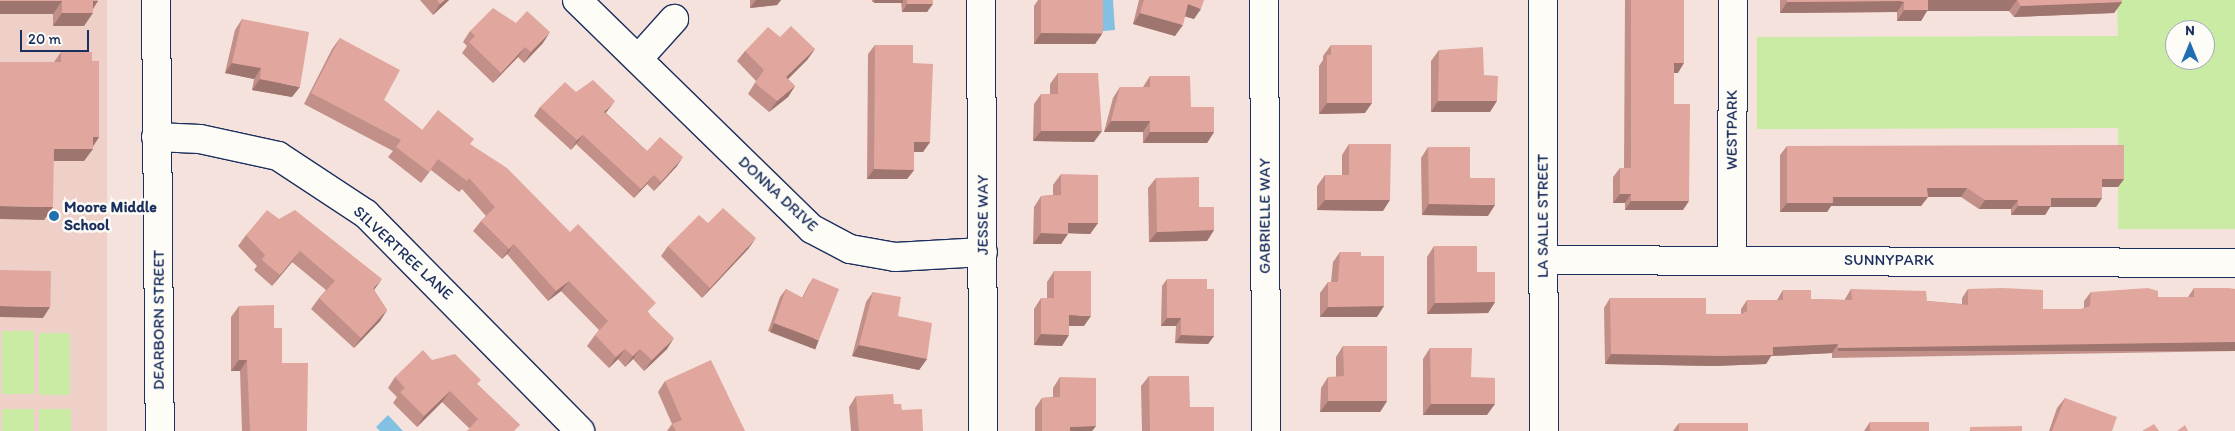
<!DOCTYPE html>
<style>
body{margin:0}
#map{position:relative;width:2235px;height:431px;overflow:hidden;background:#f5e2dc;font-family:Itim,sans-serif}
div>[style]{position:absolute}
.built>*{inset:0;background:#efd0c9;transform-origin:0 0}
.green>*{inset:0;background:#c9eba3;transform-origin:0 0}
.water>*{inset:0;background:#83c1e3}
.roads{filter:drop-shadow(1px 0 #1b2f5e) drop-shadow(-1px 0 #1b2f5e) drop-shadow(0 1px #1b2f5e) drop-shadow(0 -1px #1b2f5e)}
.street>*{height:28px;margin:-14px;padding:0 14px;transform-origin:14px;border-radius:14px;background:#fdfcf7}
.secondary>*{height:28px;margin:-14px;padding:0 14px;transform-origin:14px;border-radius:14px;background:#fdfcf7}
.wall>*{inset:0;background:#c29088}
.shaded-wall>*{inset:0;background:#9e756f;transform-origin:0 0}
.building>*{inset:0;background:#e1a79e;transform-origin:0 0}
.dots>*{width:14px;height:14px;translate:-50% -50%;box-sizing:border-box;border:2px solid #fdfcf7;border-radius:50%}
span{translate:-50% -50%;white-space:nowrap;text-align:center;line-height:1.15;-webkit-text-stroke:5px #fdfcf7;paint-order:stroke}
.street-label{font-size:16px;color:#1b2f5e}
.poi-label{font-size:16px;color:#1b2f5e;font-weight:700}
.left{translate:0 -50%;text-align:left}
.north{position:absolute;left:2165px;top:20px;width:50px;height:50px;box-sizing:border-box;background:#fdfcf7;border:1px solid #a3aaba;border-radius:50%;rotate:0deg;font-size:14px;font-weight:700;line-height:20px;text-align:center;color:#1b2f5e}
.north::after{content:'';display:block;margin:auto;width:18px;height:22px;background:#1f6fb2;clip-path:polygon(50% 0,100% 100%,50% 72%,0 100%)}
.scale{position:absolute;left:20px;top:30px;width:69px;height:22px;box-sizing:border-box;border:2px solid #1b2f5e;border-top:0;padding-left:6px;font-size:15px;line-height:18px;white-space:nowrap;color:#1b2f5e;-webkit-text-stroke:4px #fdfcf7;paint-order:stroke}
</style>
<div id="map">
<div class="built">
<div style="left:0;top:0;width:107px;height:431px"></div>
</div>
<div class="green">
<div style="clip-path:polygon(evenodd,2117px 0,2235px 0,2235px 229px,2118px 229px,2118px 128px,1757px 129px,1757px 37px,2118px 36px,2117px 0,2175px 30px,2205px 30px,2205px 60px,2175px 60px,2175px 30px)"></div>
<div style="left:2px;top:331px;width:32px;height:63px"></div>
<div style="left:39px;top:333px;width:31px;height:62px"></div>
<div style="left:2px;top:409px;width:32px;height:22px"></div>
<div style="left:39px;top:409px;width:32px;height:22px"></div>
</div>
<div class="water">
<div style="clip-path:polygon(1098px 0,1113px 0,1115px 30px,1103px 31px)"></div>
<div style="clip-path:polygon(388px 415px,403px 431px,380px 431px,376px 427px)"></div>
</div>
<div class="roads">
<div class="street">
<div style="left:577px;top:0;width:328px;rotate:44.3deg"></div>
<div style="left:812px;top:229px;width:43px;rotate:27.8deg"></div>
<div style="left:850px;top:249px;width:46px;rotate:10.1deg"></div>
<div style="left:895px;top:257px;width:88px;rotate:-3.3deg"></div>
<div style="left:981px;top:0;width:431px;rotate:89.7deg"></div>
<div style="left:1264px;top:0;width:431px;rotate:89.7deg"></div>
<div style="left:1543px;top:0;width:431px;rotate:89.9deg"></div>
<div style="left:638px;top:59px;width:54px;rotate:-48deg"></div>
<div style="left:156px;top:137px;width:44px;rotate:2.6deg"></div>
<div style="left:200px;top:139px;width:80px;rotate:12.3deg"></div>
<div style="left:278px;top:156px;width:105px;rotate:33.4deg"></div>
<div style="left:366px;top:214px;width:305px;rotate:45.4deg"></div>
<div style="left:1543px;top:260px;width:692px;rotate:0.25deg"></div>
<div style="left:1732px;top:260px;width:260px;rotate:-89.8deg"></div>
</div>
<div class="secondary">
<div style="left:156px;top:0;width:431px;rotate:89.5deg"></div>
</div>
</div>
<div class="wall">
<div style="clip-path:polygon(0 0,98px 0,84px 26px,53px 26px,53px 14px,0 14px)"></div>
<div style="clip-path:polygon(420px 0,449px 0,433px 15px)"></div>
<div style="clip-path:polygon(750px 0,781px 0,777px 5px,750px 8px)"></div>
<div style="clip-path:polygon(872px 0,933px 0,927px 12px,902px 12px,901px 2px,872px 2px)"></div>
<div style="clip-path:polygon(1038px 0,1103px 0,1102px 34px,1095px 44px,1034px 44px,1034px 6px)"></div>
<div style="clip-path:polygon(1139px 0,1204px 0,1194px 19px,1185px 16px,1175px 36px,1133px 24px)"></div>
<div style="clip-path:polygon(1625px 0,1684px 0,1678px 73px,1674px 73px,1674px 104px,1683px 210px,1625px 210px,1625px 203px,1613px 203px,1613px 177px,1620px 168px,1624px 168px)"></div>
<div style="clip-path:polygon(1780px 0,2121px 0,2122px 2px,2114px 13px,2014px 17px,2009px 11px,1927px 11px,1921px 21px,1897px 21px,1897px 12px,1892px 12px,1780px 13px)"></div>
<div style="clip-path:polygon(242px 19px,292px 97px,252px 90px,254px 79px,225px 73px,235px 30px)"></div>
<div style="clip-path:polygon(470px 31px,543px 43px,524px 63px,518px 57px,493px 83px,462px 53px,467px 46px,463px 42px)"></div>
<div style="clip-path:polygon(780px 37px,815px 49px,807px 60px,788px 79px,795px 86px,788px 97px,769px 112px,748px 94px,756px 81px,737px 61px,745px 51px)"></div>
<div style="clip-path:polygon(340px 38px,384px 100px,422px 130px,470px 145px,649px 313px,667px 349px,644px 371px,633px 359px,625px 367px,618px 359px,609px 368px,587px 346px,595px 335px,599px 330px,561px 291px,548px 301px,507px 254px,502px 259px,473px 231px,481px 221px,486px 216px,462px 189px,459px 192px,431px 170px,421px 183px,388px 157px,393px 151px,304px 104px,332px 49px)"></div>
<div style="clip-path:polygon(875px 45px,930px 142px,923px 152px,914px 152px,914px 170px,907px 179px,867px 179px,868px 54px)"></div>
<div style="clip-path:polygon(1331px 45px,1365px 113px,1319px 114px,1319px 66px,1323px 60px,1323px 56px)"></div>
<div style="clip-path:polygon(1439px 50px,1484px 75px,1490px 112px,1431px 112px,1431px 61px)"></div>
<div style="clip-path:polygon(61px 52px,92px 61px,99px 137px,84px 161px,53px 161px,53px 207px,44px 220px,54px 62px)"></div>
<div style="clip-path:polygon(1058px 73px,1094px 142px,1033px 141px,1034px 104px,1041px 94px,1050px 94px,1050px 84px)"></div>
<div style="clip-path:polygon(1150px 76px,1191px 107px,1214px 132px,1207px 143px,1143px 143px,1143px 132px,1104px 132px,1113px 98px,1120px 87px,1143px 87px)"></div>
<div style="clip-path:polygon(576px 92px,608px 110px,606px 113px,647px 151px,677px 166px,654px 191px,647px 184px,634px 198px,576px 144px,571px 150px,534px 116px,540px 107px)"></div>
<div style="clip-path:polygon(1349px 144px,1383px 211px,1317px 210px,1317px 186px,1325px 175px,1342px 175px,1342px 155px)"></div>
<div style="clip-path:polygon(1787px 146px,2124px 179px,2118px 187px,2102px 187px,2102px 198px,2096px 207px,2050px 207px,2045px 215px,2011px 215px,2011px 209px,1979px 209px,1961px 197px,1928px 197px,1921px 206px,1831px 206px,1827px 212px,1780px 212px,1780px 155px)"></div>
<div style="clip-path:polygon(1428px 147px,1488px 216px,1422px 215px,1421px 158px)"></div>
<div style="clip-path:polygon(1061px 174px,1098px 223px,1090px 234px,1068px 233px,1061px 244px,1033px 244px,1034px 207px,1041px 196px,1053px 195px,1053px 185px)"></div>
<div style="clip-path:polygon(1156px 178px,1199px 207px,1214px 230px,1207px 241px,1149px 242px,1148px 188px)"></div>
<div style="clip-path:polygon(279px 219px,374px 290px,387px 310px,380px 321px,354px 348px,311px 309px,319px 298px,326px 290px,292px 262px,272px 286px,254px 270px,257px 266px,238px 246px,246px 235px)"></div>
<div style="clip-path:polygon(668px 246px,749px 248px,702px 298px,661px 256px)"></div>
<div style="clip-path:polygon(1434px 246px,1495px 302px,1488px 313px,1427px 314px,1427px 257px)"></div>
<div style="clip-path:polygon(1340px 252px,1361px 256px,1377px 317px,1320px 317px,1320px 293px,1328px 282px,1331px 282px,1333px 262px)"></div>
<div style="clip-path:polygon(1054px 271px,1084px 326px,1069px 326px,1062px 346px,1034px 345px,1034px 309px,1041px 298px,1047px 298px,1047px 282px)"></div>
<div style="clip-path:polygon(813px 278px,814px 348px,768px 331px,780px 297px,786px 289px,802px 298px,808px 286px)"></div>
<div style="clip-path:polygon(1167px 279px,1207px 289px,1214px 336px,1208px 344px,1175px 343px,1176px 326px,1161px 326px,1162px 286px)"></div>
<div style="clip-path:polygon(2194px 288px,2235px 289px,2235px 351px,1832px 358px,1832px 353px,1771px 356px,1766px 364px,1714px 366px,1605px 364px,1604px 308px,1610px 298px,1706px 314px,1741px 314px,1741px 309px,1747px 300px,1777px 300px,1783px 290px,1811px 299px,1845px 300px,1845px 299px,1851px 289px,1927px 301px,1962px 304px,1962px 298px,1968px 289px,2043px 309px,2081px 309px,2084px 308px,2084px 301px,2091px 292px,2158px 297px,2188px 297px)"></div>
<div style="clip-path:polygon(873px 292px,898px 316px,927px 359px,919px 370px,852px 356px,866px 302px)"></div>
<div style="clip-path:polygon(239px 306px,274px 328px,282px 363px,307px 431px,242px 431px,240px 371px,231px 371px,231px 317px)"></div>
<div style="clip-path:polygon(1343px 346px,1387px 401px,1380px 412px,1320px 412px,1321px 388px,1328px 377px,1336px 377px,1336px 357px)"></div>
<div style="clip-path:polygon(1430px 348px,1471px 377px,1487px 415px,1423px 415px,1423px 359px)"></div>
<div style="clip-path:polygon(432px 360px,478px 385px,520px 425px,469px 428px,442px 402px,417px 427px,393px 403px,397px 397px,388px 388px,395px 377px)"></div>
<div style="clip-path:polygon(1149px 376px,1190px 407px,1214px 431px,1142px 431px,1141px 386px)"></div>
<div style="clip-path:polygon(1060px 377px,1096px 426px,1092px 431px,1035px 431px,1035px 408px,1042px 398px,1053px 397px,1053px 388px)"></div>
<div style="clip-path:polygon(665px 381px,745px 431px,667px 431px,672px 424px,658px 392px)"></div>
<div style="clip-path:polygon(856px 396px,894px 404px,902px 410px,923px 431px,851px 431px,849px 407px)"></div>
<div style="clip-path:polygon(2065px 398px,2112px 431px,2049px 431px,2057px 408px)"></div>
<div style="clip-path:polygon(1870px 422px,1929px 431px,1864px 431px)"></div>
<div style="clip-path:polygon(1679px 423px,1748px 431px,1673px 431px)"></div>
</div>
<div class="shaded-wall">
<div style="clip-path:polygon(445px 0,449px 0,433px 15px,440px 4px)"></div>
<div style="clip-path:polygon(756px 0,781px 0,777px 5px,750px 8px)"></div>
<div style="left:874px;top:0;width:29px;height:3px"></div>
<div style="clip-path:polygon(1928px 0,2017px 0,2009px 11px,1927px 11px,1921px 21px,1897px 21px,1904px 10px)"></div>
<div style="clip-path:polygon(0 1px,62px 1px,53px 14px,0 14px)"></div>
<div style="clip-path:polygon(93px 1px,98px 1px,90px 13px,93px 13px,84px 26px,53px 26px,62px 13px)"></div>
<div style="clip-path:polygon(1900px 1px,1904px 2px,1897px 12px,1780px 13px,1787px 2px)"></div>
<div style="clip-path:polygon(2122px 2px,2114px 13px,2014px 17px,2021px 6px)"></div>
<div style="clip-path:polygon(907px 4px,933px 4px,927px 12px,902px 12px)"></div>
<div style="clip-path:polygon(1188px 4px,1201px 9px,1194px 19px,1180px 15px)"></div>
<div style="clip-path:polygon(1140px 13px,1183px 25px,1175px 36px,1133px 24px)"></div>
<div style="clip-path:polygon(550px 32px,543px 43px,524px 63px,531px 52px)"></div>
<div style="clip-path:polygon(1041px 33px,1102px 34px,1095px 44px,1034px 44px)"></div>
<div style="clip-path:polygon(525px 47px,518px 57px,493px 83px,501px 73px)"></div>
<div style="clip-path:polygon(815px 49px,807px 60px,779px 88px,786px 77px)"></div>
<div style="clip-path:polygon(232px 63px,261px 68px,254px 79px,225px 73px)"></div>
<div style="clip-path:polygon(1674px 63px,1684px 63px,1678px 73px,1668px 73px)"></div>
<div style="clip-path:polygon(260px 79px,300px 87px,292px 97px,252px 90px)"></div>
<div style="clip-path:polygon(795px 86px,788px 97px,769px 112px,777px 101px)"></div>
<div style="clip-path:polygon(615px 101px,608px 110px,598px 121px,604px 112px)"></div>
<div style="clip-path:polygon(1438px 101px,1497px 101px,1490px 112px,1431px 112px)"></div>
<div style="clip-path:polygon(1327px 103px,1372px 103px,1365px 113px,1319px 114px)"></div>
<div style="clip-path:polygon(1111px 121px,1150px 121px,1143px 132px,1104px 132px)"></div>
<div style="clip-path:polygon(1041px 131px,1102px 131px,1094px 142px,1033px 141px)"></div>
<div style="clip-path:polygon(1150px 132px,1214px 132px,1207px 143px,1143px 143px)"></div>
<div style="clip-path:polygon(583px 135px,576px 144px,571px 150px,577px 140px)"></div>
<div style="clip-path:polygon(93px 137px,99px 137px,91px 149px,93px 149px,84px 161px,45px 161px,54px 149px)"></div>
<div style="clip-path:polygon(914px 142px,930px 142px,923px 152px,907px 152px)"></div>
<div style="clip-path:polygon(683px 157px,677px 166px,654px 191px,661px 182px)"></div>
<div style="clip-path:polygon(874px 169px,914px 170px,907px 179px,867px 179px)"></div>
<div style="clip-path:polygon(654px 175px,647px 184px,634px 198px,641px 189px)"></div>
<div style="clip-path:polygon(2102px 179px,2124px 179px,2118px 187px,2096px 187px)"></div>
<div style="clip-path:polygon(1927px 188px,1967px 188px,1961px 197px,1928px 197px,1921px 206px,1831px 206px,1827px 212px,1780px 212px,1787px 203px,1833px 197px)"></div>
<div style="clip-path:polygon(1620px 194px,1631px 194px,1625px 203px,1613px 203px)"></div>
<div style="clip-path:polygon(2051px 198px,2102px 198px,2096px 207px,2050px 207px,2045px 215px,2011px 215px,2018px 206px)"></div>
<div style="clip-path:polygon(1325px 200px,1390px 200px,1383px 211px,1317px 210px)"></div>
<div style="clip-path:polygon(1985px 200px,2018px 200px,2011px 209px,1979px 209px)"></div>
<div style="clip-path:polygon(1631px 201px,1689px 201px,1683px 210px,1625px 210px)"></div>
<div style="clip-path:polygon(1429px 204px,1495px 205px,1488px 216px,1422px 215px)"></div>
<div style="clip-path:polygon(0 206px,53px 207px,44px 220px,0 219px)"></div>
<div style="clip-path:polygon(1068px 223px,1098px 223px,1090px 234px,1061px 233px)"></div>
<div style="clip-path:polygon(1214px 230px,1207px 241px,1149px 242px,1157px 232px)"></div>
<div style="clip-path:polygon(1041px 233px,1068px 234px,1061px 244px,1033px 244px)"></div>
<div style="clip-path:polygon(756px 238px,749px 248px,702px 298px,710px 288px)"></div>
<div style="clip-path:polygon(514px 244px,507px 254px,502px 259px,509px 249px)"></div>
<div style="clip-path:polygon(300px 251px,292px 262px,272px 286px,280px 275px)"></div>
<div style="clip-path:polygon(382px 279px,374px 290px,373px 288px)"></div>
<div style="clip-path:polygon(569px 281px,561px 291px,548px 301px,556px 291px)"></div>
<div style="clip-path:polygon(1495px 302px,1488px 313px,1427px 314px,1435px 303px)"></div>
<div style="clip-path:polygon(0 306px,50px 307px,43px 318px,0 317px)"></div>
<div style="clip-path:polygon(1384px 306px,1377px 317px,1320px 317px,1328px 307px)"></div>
<div style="clip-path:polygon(387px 310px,380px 321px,354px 348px,361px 338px)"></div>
<div style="clip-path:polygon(1069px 315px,1091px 316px,1084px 326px,1062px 326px)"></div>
<div style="clip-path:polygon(1167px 318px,1181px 318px,1176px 326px,1161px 326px)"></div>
<div style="left:774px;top:323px;width:48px;height:10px;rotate:21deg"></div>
<div style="clip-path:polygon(1041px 334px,1069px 335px,1062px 346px,1034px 345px)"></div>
<div style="clip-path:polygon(1181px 335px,1214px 336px,1208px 344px,1175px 343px)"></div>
<div style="clip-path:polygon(674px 338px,667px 349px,644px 371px,652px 360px)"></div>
<div style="left:2235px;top:342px;width:9px;height:397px;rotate:90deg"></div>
<div style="clip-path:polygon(1838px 344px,1832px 353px,1771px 356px,1766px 364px,1714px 366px,1605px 364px,1611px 354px)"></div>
<div style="clip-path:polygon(859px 345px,927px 359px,919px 370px,852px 356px)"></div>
<div style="clip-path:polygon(625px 349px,618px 359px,609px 368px,616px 357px)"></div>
<div style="clip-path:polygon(640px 349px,633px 359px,625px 367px,633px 356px)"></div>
<div style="clip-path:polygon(239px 360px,247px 360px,240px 371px,231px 371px)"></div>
<div style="clip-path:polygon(450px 391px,442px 402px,417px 427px,424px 416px)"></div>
<div style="clip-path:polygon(1328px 401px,1387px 401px,1380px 412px,1320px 412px)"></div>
<div style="clip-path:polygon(1431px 404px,1495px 404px,1487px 415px,1423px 415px)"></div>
<div style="clip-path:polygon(1096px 426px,1092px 431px,1067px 431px,1070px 427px)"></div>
</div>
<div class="building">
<div style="clip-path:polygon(0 0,98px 0,98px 1px,93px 1px,93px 13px,62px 13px,62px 1px,0 1px)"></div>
<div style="clip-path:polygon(437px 0,445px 0,440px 4px)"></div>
<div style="left:907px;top:0;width:26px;height:4px"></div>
<div style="left:1041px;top:0;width:62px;height:33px"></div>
<div style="clip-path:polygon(1144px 0,1204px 0,1201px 9px,1188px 4px,1183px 25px,1140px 13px)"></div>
<div style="clip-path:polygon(1631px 0,1684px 0,1684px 63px,1674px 63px,1674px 104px,1690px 104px,1689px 201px,1631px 201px,1631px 194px,1620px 194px,1620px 168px,1631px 168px)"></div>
<div style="clip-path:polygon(1787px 0,2121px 0,2122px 2px,2021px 6px,2017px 0,1928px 0,1928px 10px,1904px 10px,1904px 2px,1900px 1px,1787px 2px)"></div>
<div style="clip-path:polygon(493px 8px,516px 23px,527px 11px,550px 32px,531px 52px,525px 47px,501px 73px,469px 42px,475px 36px,470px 31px)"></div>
<div style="clip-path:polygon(242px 19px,309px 32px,300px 87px,260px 79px,261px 68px,232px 63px)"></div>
<div style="clip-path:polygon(791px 26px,815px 49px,786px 77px,795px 86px,777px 101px,755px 83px,764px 70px,745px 51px,768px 27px,780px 37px)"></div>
<div style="clip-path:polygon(340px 38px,400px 70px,384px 100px,422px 130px,438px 110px,474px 139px,470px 144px,507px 168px,570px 232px,578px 224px,656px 303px,647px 312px,674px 338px,652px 360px,640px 349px,633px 356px,625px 349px,616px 357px,595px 335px,608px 321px,569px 281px,556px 291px,514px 244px,509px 249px,481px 221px,495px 207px,469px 178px,467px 181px,438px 159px,429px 172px,396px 147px,401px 140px,311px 93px)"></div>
<div style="clip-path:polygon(875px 45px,913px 45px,913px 63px,933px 64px,930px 142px,914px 142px,914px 170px,874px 169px)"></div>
<div style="clip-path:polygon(1331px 45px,1372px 45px,1372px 103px,1327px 103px,1327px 55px,1331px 55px)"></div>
<div style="clip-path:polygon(1483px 47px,1484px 75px,1498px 76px,1497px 101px,1438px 101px,1439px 50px)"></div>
<div style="clip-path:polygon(61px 52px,92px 52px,92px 61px,99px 61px,99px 137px,93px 137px,93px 149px,54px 149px,53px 207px,0 206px,0 62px,61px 62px)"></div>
<div style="clip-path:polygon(1058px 73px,1098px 73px,1102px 131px,1041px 131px,1041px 94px,1058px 94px)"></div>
<div style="clip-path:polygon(1150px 76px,1190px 76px,1191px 107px,1214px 107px,1214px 132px,1150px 132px,1150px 121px,1111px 121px,1120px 87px,1150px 87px)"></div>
<div style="clip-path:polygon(593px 80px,615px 101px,604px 112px,647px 151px,660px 137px,683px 157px,661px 182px,654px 175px,641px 189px,583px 135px,577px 140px,540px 107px,565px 82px,576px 92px)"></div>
<div style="clip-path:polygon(1349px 144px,1391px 144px,1390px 200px,1325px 200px,1325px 175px,1349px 175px)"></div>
<div style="clip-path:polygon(2124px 145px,2124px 179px,2102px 179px,2102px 198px,2051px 198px,2051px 206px,2018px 206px,2018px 200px,1985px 200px,1967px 188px,1927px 188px,1928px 197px,1833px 197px,1833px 203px,1787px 203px,1787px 146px)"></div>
<div style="clip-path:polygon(1428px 147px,1470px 147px,1470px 178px,1495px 178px,1495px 205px,1429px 204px)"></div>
<div style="clip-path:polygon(1061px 174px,1098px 175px,1098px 223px,1068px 223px,1068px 234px,1041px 233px,1041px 196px,1061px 195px)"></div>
<div style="clip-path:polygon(1199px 177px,1199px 207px,1214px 207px,1214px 230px,1157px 232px,1156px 178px)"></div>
<div style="clip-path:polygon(723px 208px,756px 238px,710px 288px,668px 246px,699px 215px,708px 223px)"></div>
<div style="clip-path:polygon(267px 210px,279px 219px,295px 210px,382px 279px,373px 288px,387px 310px,361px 338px,319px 298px,335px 281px,300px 251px,280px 275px,262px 260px,265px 255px,246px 235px)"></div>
<div style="clip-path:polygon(1434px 246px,1477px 246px,1477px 272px,1495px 272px,1495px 302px,1435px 303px)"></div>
<div style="clip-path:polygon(1340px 252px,1361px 252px,1361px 256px,1384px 256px,1384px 306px,1328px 307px,1328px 282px,1338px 282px)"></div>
<div style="left:0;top:270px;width:51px;height:36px;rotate:1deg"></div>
<div style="clip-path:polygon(1054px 271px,1091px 271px,1091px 316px,1069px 315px,1069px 335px,1041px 334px,1041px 298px,1054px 298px)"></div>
<div style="clip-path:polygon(813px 278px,839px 289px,819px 340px,774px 323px,786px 289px,803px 298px)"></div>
<div style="clip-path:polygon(1167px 279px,1207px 279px,1207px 289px,1214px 289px,1214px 336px,1181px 335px,1181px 318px,1167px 318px)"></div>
<div style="clip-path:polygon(2002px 288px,2043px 290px,2043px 309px,2081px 309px,2090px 306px,2091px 292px,2148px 288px,2158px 291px,2158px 297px,2194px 297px,2194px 288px,2228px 288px,2235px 289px,2235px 342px,1838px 348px,1838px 344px,1773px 347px,1773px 355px,1720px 356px,1611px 354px,1610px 298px,1706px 298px,1706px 314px,1742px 314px,1747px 311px,1747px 300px,1783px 300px,1783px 290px,1811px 290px,1811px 299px,1852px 300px,1851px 289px,1926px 291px,1927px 301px,1968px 305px,1968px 289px)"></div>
<div style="clip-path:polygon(873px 292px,901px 297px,898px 316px,932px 323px,927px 359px,859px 345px)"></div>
<div style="clip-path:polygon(274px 305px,274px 328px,282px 328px,282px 363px,308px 363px,307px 431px,250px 431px,247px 360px,239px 360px,239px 306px)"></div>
<div style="clip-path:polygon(1343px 346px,1387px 346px,1387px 401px,1328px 401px,1328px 377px,1344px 376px)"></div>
<div style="clip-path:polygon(1430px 348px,1472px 348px,1471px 377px,1495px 378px,1495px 404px,1431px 404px)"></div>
<div style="clip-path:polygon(423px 350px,432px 360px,455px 354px,481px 380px,477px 384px,520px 425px,514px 431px,467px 431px,478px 419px,450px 391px,424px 416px,400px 392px,405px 388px,395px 377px)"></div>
<div style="clip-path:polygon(711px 360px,745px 431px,676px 431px,672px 424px,682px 420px,665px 381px)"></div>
<div style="clip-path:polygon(1149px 376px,1189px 376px,1190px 407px,1214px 407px,1214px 431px,1150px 431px)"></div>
<div style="clip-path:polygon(1060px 377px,1096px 378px,1096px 426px,1070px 427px,1070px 431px,1042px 431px,1042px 398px,1060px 397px)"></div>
<div style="clip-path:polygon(893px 394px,894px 404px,901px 404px,902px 410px,922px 409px,923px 431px,859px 431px,856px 396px)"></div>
<div style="clip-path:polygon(2065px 398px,2117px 417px,2112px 431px,2052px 431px)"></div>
<div style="left:1870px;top:422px;width:59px;height:9px"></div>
<div style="left:1679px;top:423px;width:69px;height:8px"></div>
<div style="clip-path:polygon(2154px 424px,2159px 431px,2142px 431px)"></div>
<div style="clip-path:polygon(2185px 425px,2188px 431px,2177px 431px)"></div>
<div style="clip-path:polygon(2022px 426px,2022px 431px,1970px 431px,1970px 427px)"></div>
</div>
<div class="dots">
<div style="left:54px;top:216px;background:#1f6fb2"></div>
</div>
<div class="street-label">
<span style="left:1732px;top:130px;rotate:-90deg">WESTPARK</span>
<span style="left:778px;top:194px;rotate:43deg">DONNA DRIVE</span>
<span style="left:983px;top:215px;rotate:-90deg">JESSE WAY</span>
<span style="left:1265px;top:216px;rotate:-90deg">GABRIELLE WAY</span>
<span style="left:1543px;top:216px;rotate:-90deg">LA SALLE STREET</span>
<span style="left:403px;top:253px;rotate:43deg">SILVERTREE LANE</span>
<span style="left:1889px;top:260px">SUNNYPARK</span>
<span style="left:159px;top:320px;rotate:-90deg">DEARBORN STREET</span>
</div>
<div class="poi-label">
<span class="left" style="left:64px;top:216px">Moore Middle<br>School</span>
</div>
<div class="north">N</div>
<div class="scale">20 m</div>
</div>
